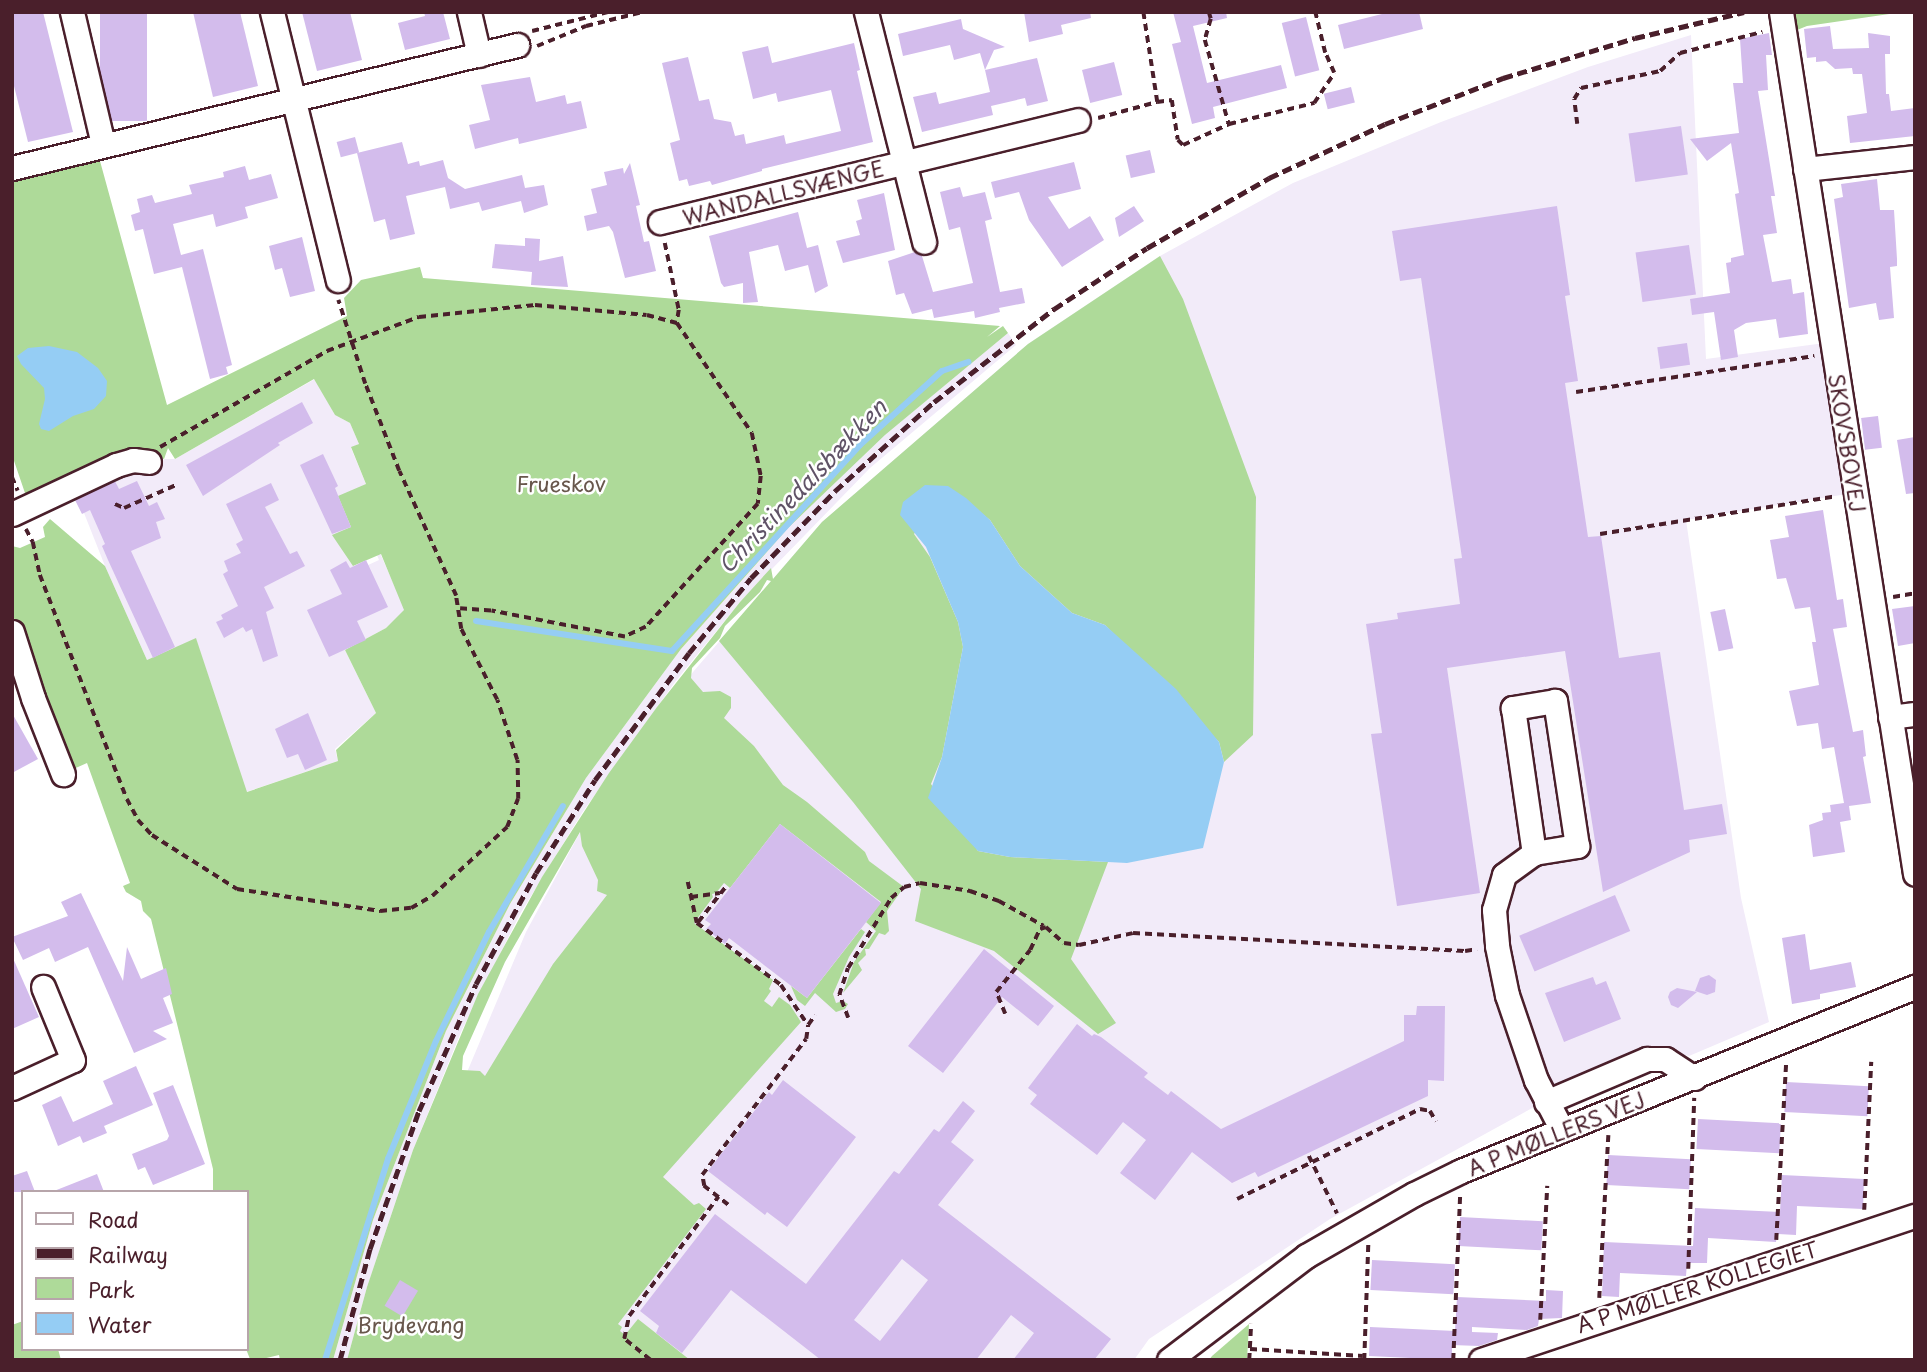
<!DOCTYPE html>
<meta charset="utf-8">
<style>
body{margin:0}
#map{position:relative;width:1927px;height:1372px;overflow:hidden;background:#fff;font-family:"Playpen Sans",sans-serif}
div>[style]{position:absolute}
.built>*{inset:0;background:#f2ebf9}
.green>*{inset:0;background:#aeda99}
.water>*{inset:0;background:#95cdf4}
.stream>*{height:6px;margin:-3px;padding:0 3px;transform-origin:3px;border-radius:3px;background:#95cdf4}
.building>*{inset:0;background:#d3bcec;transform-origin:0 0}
.path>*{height:3.5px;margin-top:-1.75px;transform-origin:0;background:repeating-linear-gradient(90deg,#4a1f2b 0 7px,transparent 0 12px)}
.roads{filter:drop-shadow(2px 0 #4a1f2b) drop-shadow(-2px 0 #4a1f2b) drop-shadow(0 2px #4a1f2b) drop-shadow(0 -2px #4a1f2b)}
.minor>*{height:23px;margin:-11.5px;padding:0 11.5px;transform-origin:11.5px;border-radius:11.5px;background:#fff}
.rail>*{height:5px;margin-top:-2.5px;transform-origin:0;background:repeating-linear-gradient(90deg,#4a1f2b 0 10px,transparent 0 15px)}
span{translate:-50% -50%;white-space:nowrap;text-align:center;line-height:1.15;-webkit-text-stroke:5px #fff;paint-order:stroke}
.street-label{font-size:21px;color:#4a1f2b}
.park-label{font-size:21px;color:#68574c}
.water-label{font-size:23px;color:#605367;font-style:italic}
.frame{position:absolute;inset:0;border:14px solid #4a1f2b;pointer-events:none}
.legend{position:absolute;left:21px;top:1190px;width:228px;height:161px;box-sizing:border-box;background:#fff;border:2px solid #b7a5aa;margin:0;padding:9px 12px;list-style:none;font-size:21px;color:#4a1f2b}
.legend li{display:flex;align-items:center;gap:14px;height:35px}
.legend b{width:35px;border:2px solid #b7a5aa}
</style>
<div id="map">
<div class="built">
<div style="clip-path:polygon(1691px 35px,1706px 359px,1832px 342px,1847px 494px,1686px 520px,1741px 898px,1769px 1022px,1689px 1056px,1660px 1049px,1640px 1049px,1330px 1219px,1149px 1339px,1134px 1360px,522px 1360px,406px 1271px,465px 1077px,526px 932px,584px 825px,693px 672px,822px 522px,1028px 344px,1160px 256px,1293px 183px,1441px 122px,1588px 67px)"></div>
<div style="clip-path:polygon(1008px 333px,1016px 345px,870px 468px,740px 602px,675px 682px,582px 813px,520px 914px,461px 1032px,413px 1150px,367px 1287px,347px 1360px,333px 1360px,373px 1220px,446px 1031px,510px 904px,586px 778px,681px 649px,788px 528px,885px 435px)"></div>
<div style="clip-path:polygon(315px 379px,335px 415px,350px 423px,359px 444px,351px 448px,366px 484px,351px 527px,353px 566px,355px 571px,379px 560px,377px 555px,380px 553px,405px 610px,386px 628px,345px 650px,376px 713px,335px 749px,338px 761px,246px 792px,196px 639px,147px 660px,105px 566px,84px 513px,84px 502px,117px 485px,114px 477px,120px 477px,127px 471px,156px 475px,164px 459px,175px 459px)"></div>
</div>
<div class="green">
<div style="clip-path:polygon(1794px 12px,1903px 12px,1807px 26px,1797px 30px)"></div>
<div style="clip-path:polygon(100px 161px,167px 405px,347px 316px,344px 298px,361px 280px,420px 267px,423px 278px,1000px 326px,987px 337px,1003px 326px,1008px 333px,885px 435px,788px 528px,681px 649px,586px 778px,510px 904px,446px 1031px,373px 1220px,333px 1360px,280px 1360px,279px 1355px,258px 1360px,250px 1359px,246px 1349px,247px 1192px,213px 1192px,213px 1169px,151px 919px,143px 911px,141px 901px,126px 892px,123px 886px,130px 883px,87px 763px,69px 771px,40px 696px,12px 612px,12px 546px,20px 548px,45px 537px,43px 527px,50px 519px,105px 566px,147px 660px,196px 638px,247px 792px,338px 761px,336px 750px,376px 713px,345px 650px,386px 628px,404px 610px,381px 554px,353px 566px,332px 535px,351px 527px,338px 496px,366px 484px,351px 447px,359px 444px,350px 423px,335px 415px,314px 379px,175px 459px,168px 448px,164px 459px,153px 455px,26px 496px,12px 455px,12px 182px)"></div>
<div style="clip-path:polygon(evenodd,1160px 256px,1183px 299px,1256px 497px,1253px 735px,1224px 762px,1219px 742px,1105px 625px,1072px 613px,1020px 566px,990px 520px,948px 487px,914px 534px,930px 557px,958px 622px,963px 647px,942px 757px,931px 784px,978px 851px,1010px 857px,1108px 862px,1071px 959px,1116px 1023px,1098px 1034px,994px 951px,915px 921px,921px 889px,853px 802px,719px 641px,771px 581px,767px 580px,760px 592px,725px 626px,720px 638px,692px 668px,691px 678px,703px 692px,720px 691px,731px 697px,731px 708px,724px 718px,754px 746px,783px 785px,807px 802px,865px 852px,869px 861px,904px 887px,887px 911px,889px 931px,885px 935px,879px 933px,869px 949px,865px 949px,866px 955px,858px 963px,862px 970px,843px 993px,854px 962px,876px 931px,866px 922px,881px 902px,780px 824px,730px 888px,724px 883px,716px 893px,712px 894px,713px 897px,694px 923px,773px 980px,769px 989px,771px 991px,764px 1001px,772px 1007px,779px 997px,790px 1005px,801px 1022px,663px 1177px,694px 1205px,699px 1203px,706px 1209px,618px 1324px,622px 1327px,620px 1331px,625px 1335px,638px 1319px,690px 1360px,347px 1360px,367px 1287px,413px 1150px,478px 994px,542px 877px,609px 773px,657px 707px,740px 602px,771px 568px,773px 579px,822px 522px,1028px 344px,1160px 256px,580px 832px,582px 846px,598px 880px,597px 891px,607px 895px,553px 964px,485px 1076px,480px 1071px,462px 1070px,463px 1056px,505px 962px,580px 832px)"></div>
<div style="clip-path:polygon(861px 929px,865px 932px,849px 957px,833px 994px,836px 1003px,843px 1001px,848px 1004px,845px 1009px,836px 1012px,815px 993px,805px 1006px,797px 1000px,791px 986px,807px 998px)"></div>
<div style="clip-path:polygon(23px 1321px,23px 1349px,58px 1349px,61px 1360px,12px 1360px,12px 1325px)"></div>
<div style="clip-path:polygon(1249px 1324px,1247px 1360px,1209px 1360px,1212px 1356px)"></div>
</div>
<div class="water">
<div style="clip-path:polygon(49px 346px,77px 352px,98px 368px,107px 381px,106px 396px,94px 409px,73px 416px,49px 431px,41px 429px,39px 424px,45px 399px,44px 388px,21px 364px,17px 356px,28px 348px)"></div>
<div style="clip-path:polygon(925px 485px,948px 486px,966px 498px,990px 520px,1020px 566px,1072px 613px,1105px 625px,1176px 689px,1219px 742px,1224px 762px,1203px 848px,1127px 863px,1010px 857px,978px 851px,928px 798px,942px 757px,963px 647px,958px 622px,926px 547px,900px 515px,903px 502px)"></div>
</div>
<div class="stream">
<div style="left:476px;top:621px;width:198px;rotate:8.7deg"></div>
<div style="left:672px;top:651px;width:279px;rotate:-47.6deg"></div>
<div style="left:860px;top:445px;width:110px;rotate:-42.1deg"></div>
<div style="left:942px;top:371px;width:28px;rotate:-19deg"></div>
<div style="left:325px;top:1360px;width:211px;rotate:-72.6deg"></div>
<div style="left:388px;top:1159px;width:127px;rotate:-67.9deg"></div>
<div style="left:436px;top:1041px;width:121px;rotate:-64.1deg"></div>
<div style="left:489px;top:932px;width:146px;rotate:-59.6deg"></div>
</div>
<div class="building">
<div style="clip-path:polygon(12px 12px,43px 12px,73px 132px,28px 142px,12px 78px)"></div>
<div style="left:100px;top:12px;width:47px;height:109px"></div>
<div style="clip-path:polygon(193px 12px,240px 12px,258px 86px,213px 97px)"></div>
<div style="clip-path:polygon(302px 12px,350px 12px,362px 60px,317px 71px)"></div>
<div style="clip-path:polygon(424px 12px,443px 12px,450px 39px,405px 50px,398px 23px,425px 16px)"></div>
<div style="clip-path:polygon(1024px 12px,1090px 12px,1091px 18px,1061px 25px,1063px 34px,1029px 42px)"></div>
<div style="clip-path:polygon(1173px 12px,1226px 12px,1227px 18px,1193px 26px,1207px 83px,1281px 65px,1287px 88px,1213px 107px,1215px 118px,1192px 124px,1172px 44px,1181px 42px)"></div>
<div style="clip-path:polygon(1390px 12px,1419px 12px,1423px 29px,1344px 49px,1338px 25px)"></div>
<div style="left:1306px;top:17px;width:55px;height:25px;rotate:76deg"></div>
<div style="clip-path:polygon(961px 19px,963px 29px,1005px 47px,994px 50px,985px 70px,980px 53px,954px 60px,950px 45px,903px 56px,898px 34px)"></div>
<div style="clip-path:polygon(1830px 26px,1833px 49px,1869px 48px,1868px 33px,1890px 36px,1890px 54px,1885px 54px,1886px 94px,1889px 94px,1891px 111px,1915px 108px,1915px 136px,1850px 143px,1847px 116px,1867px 113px,1862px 74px,1853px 74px,1852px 68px,1835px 69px,1826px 61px,1816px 62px,1816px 57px,1807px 58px,1804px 29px)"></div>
<div style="clip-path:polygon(1769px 33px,1772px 55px,1766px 55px,1768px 90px,1758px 91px,1775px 196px,1771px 196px,1777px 233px,1763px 235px,1772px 282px,1791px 279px,1793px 294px,1804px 292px,1808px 334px,1779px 338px,1776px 319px,1746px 323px,1734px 330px,1738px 357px,1721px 360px,1714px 312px,1692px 315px,1690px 299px,1730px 293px,1726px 263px,1731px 262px,1731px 258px,1744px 255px,1735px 194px,1739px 193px,1731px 143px,1707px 161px,1690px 139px,1739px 133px,1733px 83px,1743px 83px,1740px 39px)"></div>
<div style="clip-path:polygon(854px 43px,860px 70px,857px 71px,873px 142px,762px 169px,762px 171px,712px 185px,710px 181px,689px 186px,687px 179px,679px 181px,670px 143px,680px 140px,662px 63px,688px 57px,699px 101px,709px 99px,714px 119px,731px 122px,735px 136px,744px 134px,746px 144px,784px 135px,786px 144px,841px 131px,831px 90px,778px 102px,776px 93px,753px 99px,742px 52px,768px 46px,772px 63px)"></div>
<div style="clip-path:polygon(1037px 58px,1048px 101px,1027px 106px,1025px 98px,991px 106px,993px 115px,922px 132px,913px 97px,936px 92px,939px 104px,990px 92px,985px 70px)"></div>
<div style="left:1114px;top:62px;width:34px;height:33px;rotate:76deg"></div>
<div style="clip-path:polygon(530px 77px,536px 102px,565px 95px,567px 104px,581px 101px,587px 128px,519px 144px,518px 138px,475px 149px,469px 125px,490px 120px,481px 85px)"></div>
<div style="left:1351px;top:87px;width:16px;height:28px;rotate:76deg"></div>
<div style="left:1681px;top:126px;width:49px;height:53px;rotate:82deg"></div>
<div style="left:355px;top:137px;width:16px;height:19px;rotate:75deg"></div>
<div style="clip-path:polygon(402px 142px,408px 164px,419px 161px,420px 166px,443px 160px,448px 178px,465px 189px,522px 175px,525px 188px,544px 185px,548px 205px,524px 213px,521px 201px,482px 211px,479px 202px,450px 209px,445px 187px,406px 196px,415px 234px,390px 240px,385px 219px,374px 222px,357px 153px)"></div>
<div style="left:1150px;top:150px;width:23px;height:25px;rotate:77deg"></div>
<div style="clip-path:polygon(1074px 162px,1081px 189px,1048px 197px,1069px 229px,1090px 216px,1104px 240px,1062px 267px,1029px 220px,1019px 192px,995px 198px,991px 182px)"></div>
<div style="clip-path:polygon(630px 163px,640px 205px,636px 206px,644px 242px,649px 241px,656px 271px,625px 278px,613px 232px,609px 226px,587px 231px,584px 216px,597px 213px,591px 189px,607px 185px,604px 172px,623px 168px,624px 174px)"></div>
<div style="clip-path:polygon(245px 166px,249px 180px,271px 174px,278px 198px,245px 207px,248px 218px,216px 227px,213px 214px,173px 224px,181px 255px,203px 249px,232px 365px,226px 367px,228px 374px,210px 379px,182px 267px,154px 274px,143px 229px,135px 231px,131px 215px,140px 212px,137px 199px,152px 195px,155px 203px,192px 194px,189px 185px,224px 177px,223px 172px)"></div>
<div style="clip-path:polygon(1877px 179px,1880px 210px,1894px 210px,1897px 259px,1897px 266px,1890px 267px,1894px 318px,1879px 320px,1876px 303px,1849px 308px,1834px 199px,1843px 197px,1841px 184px)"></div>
<div style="clip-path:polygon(960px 187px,963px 197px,985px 192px,992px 219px,985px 221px,1000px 292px,1022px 288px,1025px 303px,999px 308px,1000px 312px,975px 318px,974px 311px,934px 318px,932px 309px,912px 314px,904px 293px,896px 295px,888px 261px,915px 252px,922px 256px,933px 292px,973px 283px,960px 227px,949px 230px,940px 192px)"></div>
<div style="clip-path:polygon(884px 193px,895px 250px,843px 263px,836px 241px,860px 235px,856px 221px,862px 219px,857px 200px)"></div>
<div style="clip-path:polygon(1134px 206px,1144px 221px,1119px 237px,1115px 218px)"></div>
<div style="clip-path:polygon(1557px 206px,1570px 295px,1565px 296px,1578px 381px,1565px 383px,1588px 537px,1601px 536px,1619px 658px,1660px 652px,1684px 810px,1722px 804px,1727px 834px,1689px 840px,1690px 852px,1603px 892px,1565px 651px,1447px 668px,1480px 893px,1397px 906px,1371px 734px,1382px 733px,1366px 624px,1398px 619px,1397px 613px,1460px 604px,1454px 559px,1462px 558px,1421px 278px,1400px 281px,1392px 231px)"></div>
<div style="clip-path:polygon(798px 212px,807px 248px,818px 245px,828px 286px,815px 293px,808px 265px,785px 271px,778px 245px,749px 252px,758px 302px,743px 303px,743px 283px,724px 287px,721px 283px,709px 236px)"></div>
<div style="clip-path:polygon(302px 237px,315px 291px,290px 297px,282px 268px,275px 270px,269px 246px)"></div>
<div style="clip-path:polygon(525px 238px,540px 239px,539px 261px,563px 256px,568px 287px,531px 285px,532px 272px,492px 268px,495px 244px,525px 246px)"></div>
<div style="left:1689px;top:245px;width:50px;height:54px;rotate:82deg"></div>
<div style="left:1687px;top:343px;width:22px;height:30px;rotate:82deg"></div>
<div style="clip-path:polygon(302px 402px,313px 423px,278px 443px,280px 445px,203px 496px,186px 465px)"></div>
<div style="left:1878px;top:416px;width:32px;height:17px;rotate:83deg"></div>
<div style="clip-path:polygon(1915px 437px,1915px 493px,1906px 494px,1897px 440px)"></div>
<div style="clip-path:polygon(323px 454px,338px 486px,335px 488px,351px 527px,332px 534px,300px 465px)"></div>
<div style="clip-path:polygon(115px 481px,119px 489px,137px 481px,149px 506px,157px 502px,165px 519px,156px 522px,161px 538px,131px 551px,175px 647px,153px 658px,108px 560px,102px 546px,105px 544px,90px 510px,82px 514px,75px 500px)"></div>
<div style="clip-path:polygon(271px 483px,279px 500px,265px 507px,290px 554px,297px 551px,305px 566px,264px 587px,274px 608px,266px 612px,278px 656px,263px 662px,252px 629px,246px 632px,243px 627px,224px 638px,216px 622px,223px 619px,221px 615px,238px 606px,223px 574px,228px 571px,224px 561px,241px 553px,236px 544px,243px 540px,226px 504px)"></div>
<div style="clip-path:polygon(1823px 510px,1837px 600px,1843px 599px,1847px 627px,1833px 629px,1853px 732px,1863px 730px,1866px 756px,1863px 757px,1871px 803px,1849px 806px,1851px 820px,1840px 822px,1845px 852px,1813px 857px,1809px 825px,1823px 820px,1822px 813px,1831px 812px,1830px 805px,1844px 803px,1834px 747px,1822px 749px,1818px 723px,1797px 726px,1789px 691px,1819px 685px,1812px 642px,1816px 642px,1810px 607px,1795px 609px,1786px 578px,1777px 579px,1770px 540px,1789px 537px,1785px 516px)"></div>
<div style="clip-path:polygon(366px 560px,388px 607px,357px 621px,366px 640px,329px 657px,307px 610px,342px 594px,330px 570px,346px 561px,350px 568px)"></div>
<div style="clip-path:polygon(1915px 606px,1915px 643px,1898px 646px,1892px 609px)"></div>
<div style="left:1725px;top:609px;width:40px;height:15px;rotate:78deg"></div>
<div style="clip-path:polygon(12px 713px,38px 759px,12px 773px)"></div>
<div style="clip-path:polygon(308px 713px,327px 760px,305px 770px,298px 754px,287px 758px,275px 729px)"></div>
<div style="clip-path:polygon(780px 824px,881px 903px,807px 998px,729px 938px,725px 944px,706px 929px,711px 924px,705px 920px)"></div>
<div style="clip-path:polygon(81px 893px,123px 981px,127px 947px,141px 979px,166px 968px,172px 994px,163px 998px,173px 1023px,153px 1031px,167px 1039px,134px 1053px,88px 947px,55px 962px,49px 948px,23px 960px,12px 937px,68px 916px,61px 902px)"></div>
<div style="left:1615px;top:895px;width:39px;height:104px;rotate:67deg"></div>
<div style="clip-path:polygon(1805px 934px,1810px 970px,1851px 962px,1856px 987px,1820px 994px,1820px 999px,1792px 1004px,1782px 938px)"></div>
<div style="clip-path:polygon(984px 949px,1054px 1006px,1038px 1026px,1002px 997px,943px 1073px,908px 1046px)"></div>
<div style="clip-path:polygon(12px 956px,39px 1017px,12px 1029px)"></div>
<div style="clip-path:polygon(1709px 975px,1716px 980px,1715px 992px,1707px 995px,1695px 991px,1700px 978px)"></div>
<div style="clip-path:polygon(1593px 977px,1596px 985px,1606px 981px,1621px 1019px,1564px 1042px,1545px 993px)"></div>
<div style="clip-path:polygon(1677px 988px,1697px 992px,1678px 1008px,1671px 1005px,1668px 997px,1670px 992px)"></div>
<div style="clip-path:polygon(1417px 1006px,1445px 1006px,1444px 1081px,1428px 1080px,1428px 1096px,1258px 1177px,1255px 1172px,1232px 1183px,1192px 1152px,1155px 1200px,1120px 1173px,1146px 1140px,1123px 1122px,1097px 1155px,1030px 1104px,1037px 1095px,1028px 1088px,1077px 1024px,1092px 1036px,1094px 1034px,1101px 1037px,1148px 1073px,1144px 1077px,1168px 1095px,1171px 1091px,1221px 1129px,1404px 1041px,1404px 1015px,1416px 1015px)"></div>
<div style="clip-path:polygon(136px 1066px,153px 1105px,104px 1126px,107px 1133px,83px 1143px,80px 1136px,58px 1146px,42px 1105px,61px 1096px,73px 1122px,113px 1104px,103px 1081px)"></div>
<div style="clip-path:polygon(783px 1080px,856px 1137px,787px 1227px,767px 1212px,765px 1215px,708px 1171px,769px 1092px,772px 1095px)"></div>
<div style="left:1786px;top:1082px;width:83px;height:30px;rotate:3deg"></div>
<div style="clip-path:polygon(173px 1085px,205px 1164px,153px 1185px,145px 1167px,138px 1170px,132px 1154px,167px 1140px,169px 1136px,153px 1093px)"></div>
<div style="clip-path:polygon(evenodd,963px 1101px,975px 1111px,951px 1142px,974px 1160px,938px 1205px,1111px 1339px,1094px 1360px,1013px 1360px,1034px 1333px,1011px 1315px,976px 1360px,821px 1360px,731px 1290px,682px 1353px,656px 1333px,659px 1326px,640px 1311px,715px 1214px,806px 1284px,894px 1171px,899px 1174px,934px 1129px,939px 1132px,963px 1101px,902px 1259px,928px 1280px,880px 1341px,854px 1320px,902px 1259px)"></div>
<div style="left:1698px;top:1119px;width:83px;height:30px;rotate:3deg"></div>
<div style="left:1608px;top:1155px;width:83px;height:30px;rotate:3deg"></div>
<div style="clip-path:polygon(27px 1171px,35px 1192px,12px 1192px,12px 1176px)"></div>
<div style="clip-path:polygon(97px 1174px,104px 1192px,54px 1192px,54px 1191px)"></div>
<div style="clip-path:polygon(1782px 1175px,1864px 1179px,1863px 1209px,1797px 1206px,1796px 1235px,1777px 1234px,1776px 1242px,1708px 1238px,1707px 1263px,1687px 1263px,1686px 1276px,1620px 1273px,1619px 1297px,1602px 1296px,1604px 1242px,1693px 1246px,1695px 1208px,1780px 1212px)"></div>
<div style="left:1460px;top:1217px;width:83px;height:29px;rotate:3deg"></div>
<div style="left:1372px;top:1260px;width:83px;height:30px;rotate:3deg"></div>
<div style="left:400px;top:1280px;width:21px;height:30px;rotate:31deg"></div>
<div style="clip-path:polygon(1546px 1290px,1563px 1291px,1562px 1318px,1539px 1319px,1538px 1326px,1527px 1330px,1472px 1327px,1472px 1332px,1498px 1333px,1497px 1340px,1479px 1346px,1452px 1345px,1452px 1360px,1369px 1356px,1370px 1327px,1455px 1331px,1457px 1297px,1546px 1301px)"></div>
</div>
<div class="path">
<div style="left:1209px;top:12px;width:7px;rotate:74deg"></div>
<div style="left:1211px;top:19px;width:22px;rotate:106deg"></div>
<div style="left:1205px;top:40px;width:87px;rotate:74.1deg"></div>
<div style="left:1229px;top:124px;width:88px;rotate:-13.9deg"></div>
<div style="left:1314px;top:103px;width:36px;rotate:-56deg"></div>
<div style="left:1334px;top:73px;width:22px;rotate:-114deg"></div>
<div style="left:1325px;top:53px;width:42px;rotate:-103.7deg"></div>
<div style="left:532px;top:31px;width:78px;rotate:-14deg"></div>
<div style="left:537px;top:46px;width:53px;rotate:-22.2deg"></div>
<div style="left:586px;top:26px;width:58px;rotate:-14deg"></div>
<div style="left:1157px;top:102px;width:15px;rotate:-8deg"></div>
<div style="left:1172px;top:100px;width:40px;rotate:81.5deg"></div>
<div style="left:1178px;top:140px;width:7px;rotate:45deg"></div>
<div style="left:1183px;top:145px;width:51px;rotate:-24.5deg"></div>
<div style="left:1098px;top:118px;width:61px;rotate:-15.2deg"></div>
<div style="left:1157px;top:102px;width:91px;rotate:-98.8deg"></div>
<div style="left:1577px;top:124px;width:25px;rotate:-97deg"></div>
<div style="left:1574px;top:99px;width:13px;rotate:-58deg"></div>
<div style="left:1581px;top:88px;width:81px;rotate:-12.1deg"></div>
<div style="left:1660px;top:71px;width:27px;rotate:-42deg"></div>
<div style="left:1680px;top:53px;width:85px;rotate:-14.4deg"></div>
<div style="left:665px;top:243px;width:68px;rotate:78.2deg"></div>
<div style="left:679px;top:310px;width:13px;rotate:99deg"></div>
<div style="left:1576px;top:392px;width:241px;rotate:-8.6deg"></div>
<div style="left:160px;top:447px;width:193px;rotate:-29.9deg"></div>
<div style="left:327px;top:351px;width:98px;rotate:-20.3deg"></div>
<div style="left:419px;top:317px;width:117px;rotate:-5.9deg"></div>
<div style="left:535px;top:305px;width:112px;rotate:5.1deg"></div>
<div style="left:647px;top:315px;width:31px;rotate:15deg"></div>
<div style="left:677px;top:323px;width:133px;rotate:55.7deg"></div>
<div style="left:752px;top:433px;width:44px;rotate:78.2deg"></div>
<div style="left:761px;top:476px;width:28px;rotate:96deg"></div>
<div style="left:758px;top:504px;width:166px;rotate:132.3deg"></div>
<div style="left:646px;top:627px;width:23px;rotate:155deg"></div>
<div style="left:625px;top:637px;width:136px;rotate:-169deg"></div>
<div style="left:491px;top:611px;width:31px;rotate:-176deg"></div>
<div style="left:12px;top:477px;width:15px;rotate:67deg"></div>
<div style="left:115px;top:504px;width:10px;rotate:24deg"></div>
<div style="left:124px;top:508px;width:57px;rotate:-23.9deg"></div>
<div style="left:26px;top:529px;width:15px;rotate:62deg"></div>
<div style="left:33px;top:542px;width:34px;rotate:78deg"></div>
<div style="left:40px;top:575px;width:240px;rotate:68.8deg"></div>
<div style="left:127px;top:799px;width:24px;rotate:62deg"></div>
<div style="left:138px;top:820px;width:21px;rotate:47deg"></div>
<div style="left:152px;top:835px;width:101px;rotate:32.4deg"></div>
<div style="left:237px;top:889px;width:145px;rotate:8.7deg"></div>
<div style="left:380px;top:911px;width:31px;rotate:-6deg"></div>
<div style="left:411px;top:908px;width:24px;rotate:-30deg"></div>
<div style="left:432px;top:896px;width:102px;rotate:-42.6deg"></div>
<div style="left:507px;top:827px;width:30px;rotate:-69deg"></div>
<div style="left:518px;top:799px;width:39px;rotate:-91deg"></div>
<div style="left:517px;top:760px;width:63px;rotate:-108.4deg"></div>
<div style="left:497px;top:700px;width:80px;rotate:-116.9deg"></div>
<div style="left:461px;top:629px;width:33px;rotate:-99deg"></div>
<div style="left:456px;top:596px;width:137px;rotate:-114.5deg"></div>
<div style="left:399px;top:471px;width:93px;rotate:-111.3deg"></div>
<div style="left:365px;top:384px;width:88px;rotate:-107.8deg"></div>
<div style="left:1600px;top:534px;width:239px;rotate:-9.1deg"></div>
<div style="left:1893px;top:597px;width:22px;rotate:-10deg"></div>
<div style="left:688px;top:882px;width:42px;rotate:77.6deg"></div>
<div style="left:697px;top:923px;width:104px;rotate:36.4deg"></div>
<div style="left:781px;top:985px;width:48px;rotate:56deg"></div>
<div style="left:691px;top:897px;width:29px;rotate:-8deg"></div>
<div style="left:698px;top:922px;width:47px;rotate:-51.9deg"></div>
<div style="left:1005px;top:1014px;width:24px;rotate:-112deg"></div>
<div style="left:996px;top:992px;width:54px;rotate:-51deg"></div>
<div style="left:1030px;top:950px;width:23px;rotate:-65deg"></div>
<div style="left:1040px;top:929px;width:6px;rotate:-18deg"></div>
<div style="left:1046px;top:927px;width:24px;rotate:42deg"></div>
<div style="left:1064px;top:943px;width:15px;rotate:8deg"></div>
<div style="left:1079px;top:945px;width:55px;rotate:-12.5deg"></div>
<div style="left:1133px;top:933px;width:332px;rotate:3.1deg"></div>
<div style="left:1465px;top:951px;width:12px;rotate:-9deg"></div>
<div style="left:848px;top:1018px;width:25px;rotate:-111deg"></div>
<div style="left:839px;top:995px;width:28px;rotate:-72deg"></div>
<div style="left:848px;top:968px;width:82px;rotate:-58.4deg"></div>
<div style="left:891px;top:898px;width:17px;rotate:-40deg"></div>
<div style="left:904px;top:887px;width:16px;rotate:-14deg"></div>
<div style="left:920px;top:883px;width:51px;rotate:9.1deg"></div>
<div style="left:970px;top:891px;width:31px;rotate:19deg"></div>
<div style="left:999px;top:901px;width:51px;rotate:29.1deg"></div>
<div style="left:1309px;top:1156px;width:64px;rotate:63.8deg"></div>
<div style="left:1237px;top:1199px;width:204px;rotate:-26.2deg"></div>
<div style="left:1420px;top:1109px;width:10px;rotate:11deg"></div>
<div style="left:1430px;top:1111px;width:12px;rotate:59deg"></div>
<div style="left:728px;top:1205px;width:31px;rotate:-142deg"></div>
<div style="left:704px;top:1186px;width:11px;rotate:-100deg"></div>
<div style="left:702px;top:1175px;width:171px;rotate:-52.6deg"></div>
<div style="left:806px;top:1039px;width:14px;rotate:-82deg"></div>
<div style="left:808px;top:1025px;width:12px;rotate:-55deg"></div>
<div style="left:1864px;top:1210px;width:148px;rotate:-87.3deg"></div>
<div style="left:1776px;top:1240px;width:177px;rotate:-86.8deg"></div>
<div style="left:1688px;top:1269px;width:171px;rotate:-88deg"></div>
<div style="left:1599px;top:1298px;width:163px;rotate:-86.8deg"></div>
<div style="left:1540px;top:1320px;width:134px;rotate:-87deg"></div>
<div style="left:1250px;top:1349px;width:113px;rotate:3.5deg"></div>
<div style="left:650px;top:1360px;width:33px;rotate:-141deg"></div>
<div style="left:624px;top:1339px;width:24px;rotate:-78deg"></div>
<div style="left:629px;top:1316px;width:149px;rotate:-53.2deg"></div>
<div style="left:1249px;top:1360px;width:36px;rotate:-87deg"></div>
<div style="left:1364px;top:1360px;width:117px;rotate:-88deg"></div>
<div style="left:1453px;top:1360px;width:165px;rotate:-87.6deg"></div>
</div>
<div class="roads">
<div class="minor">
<div style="left:72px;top:12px;width:136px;rotate:76.8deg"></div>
<div style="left:272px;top:12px;width:276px;rotate:76.2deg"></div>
<div style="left:469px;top:12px;width:44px;rotate:76.9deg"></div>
<div style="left:866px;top:12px;width:237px;rotate:75.8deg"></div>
<div style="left:1781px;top:12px;width:872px;rotate:81.16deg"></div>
<div style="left:12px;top:168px;width:520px;rotate:-13.69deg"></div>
<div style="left:1805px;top:169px;width:111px;rotate:-6.2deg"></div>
<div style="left:660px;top:222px;width:430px;rotate:-13.7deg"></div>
<div style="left:12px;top:514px;width:115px;rotate:-25.2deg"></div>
<div style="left:116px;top:465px;width:18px;rotate:-16deg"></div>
<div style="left:133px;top:460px;width:16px;rotate:7deg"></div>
<div style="left:12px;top:632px;width:69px;rotate:72.3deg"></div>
<div style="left:33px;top:698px;width:82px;rotate:68.5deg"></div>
<div style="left:1890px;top:717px;width:25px;rotate:-7deg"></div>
<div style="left:1534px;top:853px;width:44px;rotate:-9.2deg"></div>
<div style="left:1577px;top:846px;width:147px;rotate:-98.6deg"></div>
<div style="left:1555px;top:701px;width:43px;rotate:170.5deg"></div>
<div style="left:1513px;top:708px;width:147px;rotate:81.8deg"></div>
<div style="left:1534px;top:853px;width:37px;rotate:144deg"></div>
<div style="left:1504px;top:875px;width:36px;rotate:106deg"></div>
<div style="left:1494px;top:910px;width:36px;rotate:85deg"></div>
<div style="left:1497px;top:946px;width:50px;rotate:78.5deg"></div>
<div style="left:1507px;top:995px;width:90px;rotate:71.2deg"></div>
<div style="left:1536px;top:1080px;width:56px;rotate:62.5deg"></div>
<div style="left:12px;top:1088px;width:67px;rotate:-24.7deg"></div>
<div style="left:73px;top:1060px;width:79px;rotate:-112.3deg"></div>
<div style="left:1546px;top:1102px;width:110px;rotate:-23.1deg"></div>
<div style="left:1647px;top:1059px;width:18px"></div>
<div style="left:1665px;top:1059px;width:35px;rotate:33deg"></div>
<div style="left:1169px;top:1360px;width:172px;rotate:-37.2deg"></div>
<div style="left:1306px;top:1256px;width:125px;rotate:-29.9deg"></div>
<div style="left:1414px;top:1194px;width:52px;rotate:-26.1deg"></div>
<div style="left:1461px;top:1171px;width:490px;rotate:-22.1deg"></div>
<div style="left:1481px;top:1360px;width:457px;rotate:-18.4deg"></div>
</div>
</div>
<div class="rail">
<div style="left:340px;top:1360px;width:115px;rotate:-74.9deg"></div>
<div style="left:370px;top:1249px;width:146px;rotate:-70.5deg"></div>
<div style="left:419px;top:1111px;width:139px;rotate:-65.8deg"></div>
<div style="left:476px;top:984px;width:126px;rotate:-61.6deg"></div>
<div style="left:536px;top:873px;width:110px;rotate:-57.6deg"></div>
<div style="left:595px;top:780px;width:158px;rotate:-53.5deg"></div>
<div style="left:689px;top:653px;width:97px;rotate:-50.4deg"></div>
<div style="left:751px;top:578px;width:121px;rotate:-46deg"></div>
<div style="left:835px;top:491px;width:133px;rotate:-42deg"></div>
<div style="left:934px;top:402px;width:152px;rotate:-37.8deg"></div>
<div style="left:1054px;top:309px;width:111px;rotate:-33.3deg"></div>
<div style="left:1147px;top:248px;width:141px;rotate:-29.8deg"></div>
<div style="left:1269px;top:178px;width:128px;rotate:-25deg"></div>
<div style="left:1385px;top:124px;width:127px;rotate:-21.3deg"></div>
<div style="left:1503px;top:78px;width:138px;rotate:-16.9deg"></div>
<div style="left:1635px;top:38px;width:112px;rotate:-13.4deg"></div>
</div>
<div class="street-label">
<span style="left:783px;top:192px;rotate:-14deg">WANDALLSVÆNGE</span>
<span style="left:1848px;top:443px;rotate:81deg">SKOVSBOVEJ</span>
<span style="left:1556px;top:1133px;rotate:-22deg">A P MØLLERS VEJ</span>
<span style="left:1697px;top:1286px;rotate:-18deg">A P MØLLER KOLLEGIET</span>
</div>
<div class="park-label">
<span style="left:561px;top:483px">Frueskov</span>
<span style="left:411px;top:1324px">Brydevang</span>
</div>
<div class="water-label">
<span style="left:802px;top:486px;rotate:-46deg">Christinedalsbækken</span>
</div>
<div class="frame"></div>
<ul class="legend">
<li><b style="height:9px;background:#fff"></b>Road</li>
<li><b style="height:9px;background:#4a1f2b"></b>Railway</li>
<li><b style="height:19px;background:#aeda99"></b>Park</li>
<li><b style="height:19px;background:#95cdf4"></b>Water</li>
</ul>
</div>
